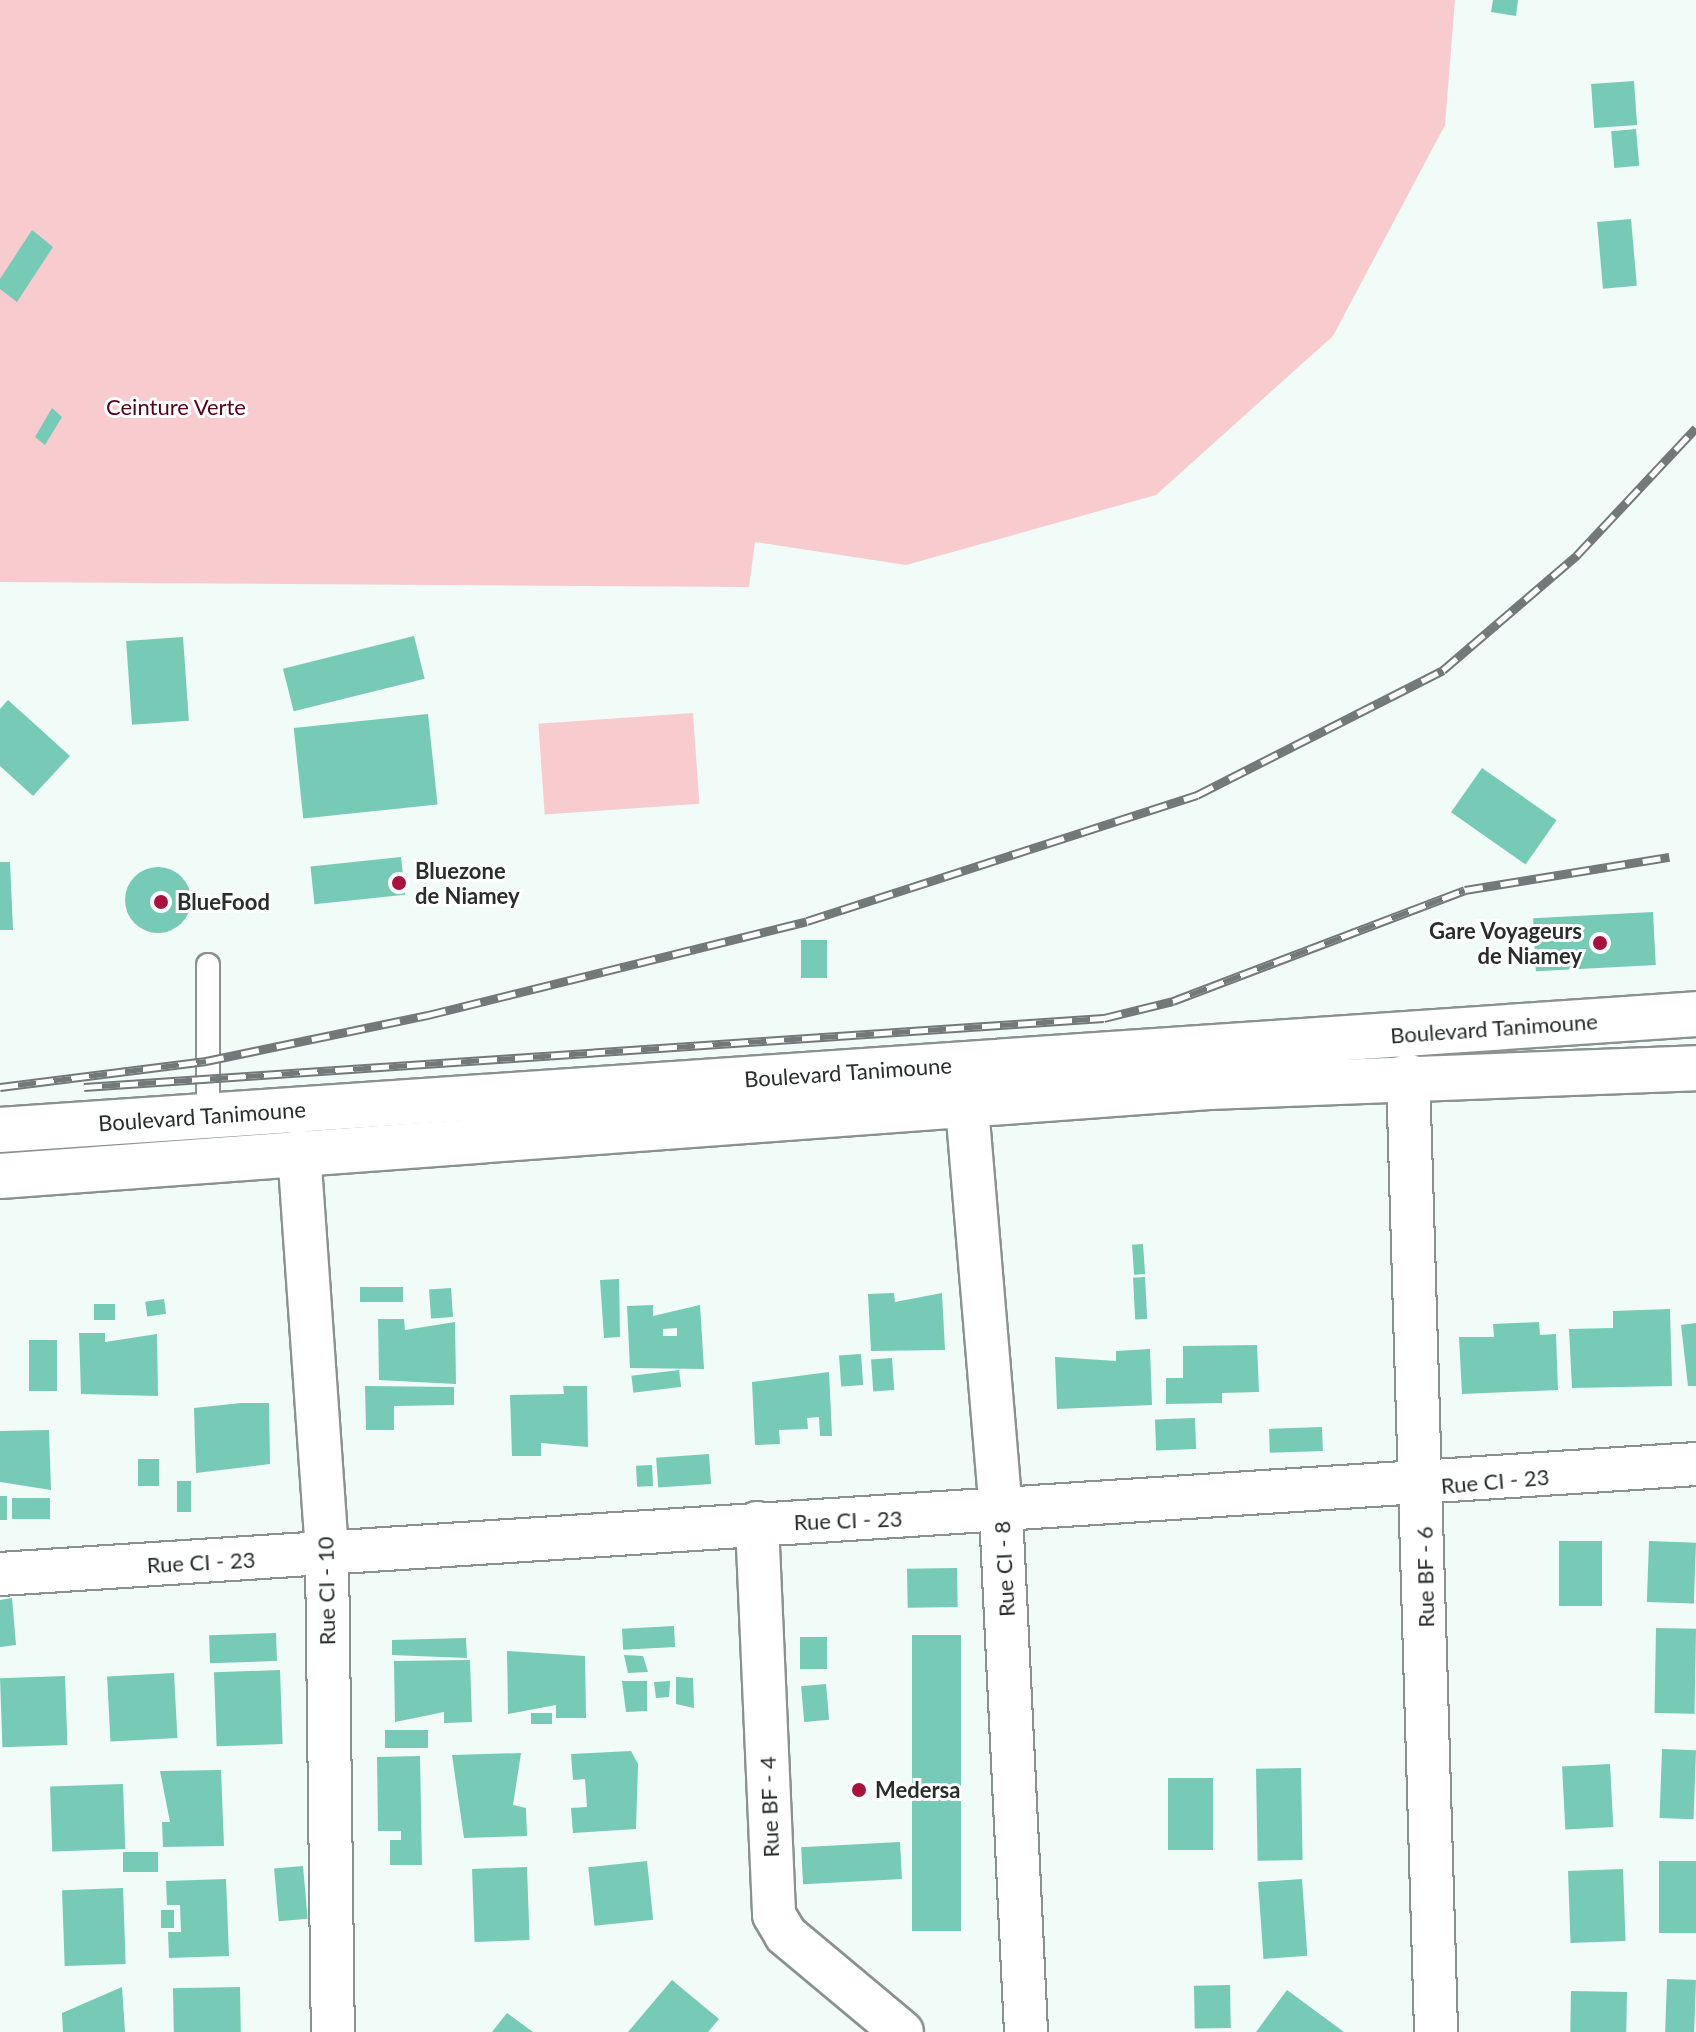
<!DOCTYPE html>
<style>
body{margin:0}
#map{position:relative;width:1696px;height:2032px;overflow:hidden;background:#f1fbf8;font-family:Lato,sans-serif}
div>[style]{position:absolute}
.green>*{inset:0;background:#f8cbcf;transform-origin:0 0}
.building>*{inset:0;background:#76cab6;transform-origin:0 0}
.round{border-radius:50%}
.roads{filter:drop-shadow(2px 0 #899290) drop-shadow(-2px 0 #899290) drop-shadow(0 2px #899290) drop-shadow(0 -2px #899290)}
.service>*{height:22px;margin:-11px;padding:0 11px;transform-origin:11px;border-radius:11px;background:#fff}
.minor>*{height:42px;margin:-21px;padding:0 21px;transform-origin:21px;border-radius:21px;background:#fff}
.primary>*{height:44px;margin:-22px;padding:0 22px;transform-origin:22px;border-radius:22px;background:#fff}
.rail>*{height:9px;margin-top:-4.5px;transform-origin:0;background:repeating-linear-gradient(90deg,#fff 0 18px,#737978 0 36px);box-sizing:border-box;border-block:2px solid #737978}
.dots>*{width:22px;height:22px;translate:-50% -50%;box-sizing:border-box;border:4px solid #fff;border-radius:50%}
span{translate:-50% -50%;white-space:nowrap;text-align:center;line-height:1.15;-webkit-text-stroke:6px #fff;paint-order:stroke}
.park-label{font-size:22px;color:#560019}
.poi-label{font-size:22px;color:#292d2c;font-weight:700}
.left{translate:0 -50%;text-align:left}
.right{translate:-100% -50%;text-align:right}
.street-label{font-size:22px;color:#292d2c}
</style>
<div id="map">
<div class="green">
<div style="clip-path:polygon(0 0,1455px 0,1445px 125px,1333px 336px,1156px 495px,906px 565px,755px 542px,749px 587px,0 582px)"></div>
<div style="left:693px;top:713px;width:91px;height:155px;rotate:86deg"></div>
</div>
<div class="building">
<div style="clip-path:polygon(1493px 0,1518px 0,1516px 16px,1491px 12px)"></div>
<div style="left:1634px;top:81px;width:44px;height:43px;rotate:86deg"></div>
<div style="left:1636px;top:129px;width:37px;height:25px;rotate:85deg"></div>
<div style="left:1631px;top:219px;width:67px;height:34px;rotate:85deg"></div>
<div style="clip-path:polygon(32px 230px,53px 247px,17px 302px,0 289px,0 279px)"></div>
<div style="clip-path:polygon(52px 408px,62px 417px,45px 445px,35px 437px)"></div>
<div style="left:414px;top:636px;width:44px;height:135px;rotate:76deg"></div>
<div style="left:183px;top:637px;width:84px;height:57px;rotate:86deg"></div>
<div style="clip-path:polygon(8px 700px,70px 756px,33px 796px,0 766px,0 709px)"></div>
<div style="left:428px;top:714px;width:91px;height:135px;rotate:84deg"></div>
<div style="left:1482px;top:768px;width:91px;height:54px;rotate:35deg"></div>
<div style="left:401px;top:857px;width:38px;height:91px;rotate:84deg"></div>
<div style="clip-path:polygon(0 862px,10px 862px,13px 930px,0 930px)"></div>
<div class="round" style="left:125px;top:867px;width:66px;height:66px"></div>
<div style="left:1653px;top:912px;width:53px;height:120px;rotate:87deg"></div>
<div style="left:801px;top:940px;width:26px;height:38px"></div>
<div style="left:1143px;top:1244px;width:30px;height:11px;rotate:86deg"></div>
<div style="left:1145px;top:1277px;width:42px;height:12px;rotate:87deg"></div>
<div style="clip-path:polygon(619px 1279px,620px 1337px,604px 1338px,600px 1280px)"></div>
<div style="left:360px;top:1287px;width:43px;height:15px"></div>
<div style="left:451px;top:1288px;width:29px;height:22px;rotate:86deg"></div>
<div style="clip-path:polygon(894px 1293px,895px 1302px,942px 1293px,945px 1350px,871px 1351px,868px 1294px)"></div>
<div style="left:164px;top:1299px;width:15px;height:19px;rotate:82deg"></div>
<div style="left:94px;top:1304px;width:21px;height:16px"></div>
<div style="clip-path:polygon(evenodd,653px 1305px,653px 1316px,700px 1305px,704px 1369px,630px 1368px,627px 1306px,653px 1305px,677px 1328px,677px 1336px,663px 1336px,663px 1329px,677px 1328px)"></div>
<div style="clip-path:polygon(1670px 1309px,1672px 1386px,1572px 1388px,1569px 1329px,1613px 1328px,1613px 1311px)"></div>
<div style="clip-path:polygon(378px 1319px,404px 1319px,405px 1330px,455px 1322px,456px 1384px,379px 1380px)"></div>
<div style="clip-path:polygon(1539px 1322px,1540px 1335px,1556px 1334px,1558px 1390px,1462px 1394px,1459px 1337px,1494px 1337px,1493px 1324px)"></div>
<div style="clip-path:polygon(1696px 1323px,1696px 1386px,1688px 1386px,1681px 1325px)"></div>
<div style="clip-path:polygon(79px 1333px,105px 1333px,105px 1342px,157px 1334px,158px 1396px,81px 1394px)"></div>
<div style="left:29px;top:1340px;width:28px;height:51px"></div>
<div style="clip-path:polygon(1257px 1345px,1259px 1392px,1222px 1393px,1222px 1403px,1166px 1404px,1166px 1378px,1183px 1378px,1183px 1346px)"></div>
<div style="clip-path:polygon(1150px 1349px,1152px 1405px,1057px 1409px,1055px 1357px,1116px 1361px,1116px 1351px)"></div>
<div style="left:861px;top:1354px;width:31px;height:22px;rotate:86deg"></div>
<div style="left:892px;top:1358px;width:32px;height:21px;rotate:86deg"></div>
<div style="left:679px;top:1370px;width:17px;height:48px;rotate:83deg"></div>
<div style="clip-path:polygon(829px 1372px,832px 1436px,820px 1436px,819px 1417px,807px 1418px,808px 1429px,779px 1430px,780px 1444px,755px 1445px,752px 1382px)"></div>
<div style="clip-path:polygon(365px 1386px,454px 1387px,454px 1405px,394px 1406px,394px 1430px,366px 1430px)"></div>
<div style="clip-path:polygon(563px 1386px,587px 1386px,588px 1447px,541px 1443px,541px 1456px,512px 1456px,510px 1395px,564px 1394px)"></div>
<div style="clip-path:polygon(241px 1403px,269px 1403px,270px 1464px,196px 1473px,194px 1408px)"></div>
<div style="left:1195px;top:1418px;width:31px;height:40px;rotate:88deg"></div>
<div style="left:1322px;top:1427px;width:24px;height:53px;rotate:88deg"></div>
<div style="clip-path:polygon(49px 1430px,51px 1490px,0 1482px,0 1431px)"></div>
<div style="left:709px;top:1454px;width:30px;height:53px;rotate:86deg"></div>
<div style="left:138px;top:1459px;width:21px;height:27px"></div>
<div style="left:652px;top:1465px;width:21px;height:16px;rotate:87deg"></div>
<div style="left:191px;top:1481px;width:31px;height:14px;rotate:90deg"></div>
<div style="left:0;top:1496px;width:7px;height:24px"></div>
<div style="left:50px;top:1498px;width:21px;height:38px;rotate:90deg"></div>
<div style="left:1559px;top:1541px;width:43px;height:65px"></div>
<div style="left:1649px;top:1541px;width:47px;height:61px;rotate:2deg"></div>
<div style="left:957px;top:1568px;width:39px;height:50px;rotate:89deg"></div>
<div style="clip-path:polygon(12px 1598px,16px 1645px,0 1647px,0 1600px)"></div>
<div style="left:674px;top:1626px;width:21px;height:52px;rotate:87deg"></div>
<div style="left:1656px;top:1628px;width:40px;height:85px;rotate:1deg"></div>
<div style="left:276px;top:1633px;width:28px;height:67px;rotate:88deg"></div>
<div style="left:912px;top:1635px;width:49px;height:296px"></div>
<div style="left:827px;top:1637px;width:32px;height:27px;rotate:90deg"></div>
<div style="clip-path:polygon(466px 1638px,467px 1658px,392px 1655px,392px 1640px)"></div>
<div style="clip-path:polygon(507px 1651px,585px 1656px,586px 1718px,556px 1718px,556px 1705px,508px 1714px)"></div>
<div style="clip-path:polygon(624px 1655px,643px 1656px,648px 1672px,628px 1673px)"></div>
<div style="clip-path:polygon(470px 1660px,472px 1722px,444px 1723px,444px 1712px,395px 1722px,394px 1661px)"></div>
<div style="left:280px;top:1670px;width:74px;height:66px;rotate:88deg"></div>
<div style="left:174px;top:1673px;width:65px;height:67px;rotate:87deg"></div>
<div style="left:65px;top:1676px;width:69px;height:65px;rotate:88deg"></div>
<div style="clip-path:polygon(676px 1677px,693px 1678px,694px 1708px,676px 1704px)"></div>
<div style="clip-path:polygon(622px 1681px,647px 1681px,647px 1711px,626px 1712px)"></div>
<div style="clip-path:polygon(670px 1681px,669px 1697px,656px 1698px,654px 1682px)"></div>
<div style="left:826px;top:1684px;width:36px;height:25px;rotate:85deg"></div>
<div style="left:552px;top:1713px;width:11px;height:21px;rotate:90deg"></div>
<div style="left:385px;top:1730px;width:43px;height:18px"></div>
<div style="left:1662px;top:1749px;width:34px;height:69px;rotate:2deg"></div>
<div style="clip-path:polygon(631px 1751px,638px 1764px,636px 1829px,573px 1833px,571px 1808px,587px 1807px,585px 1779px,573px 1780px,571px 1754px)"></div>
<div style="clip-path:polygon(521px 1753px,513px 1805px,526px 1808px,527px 1836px,464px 1838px,452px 1755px)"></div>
<div style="clip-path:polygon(420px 1756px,422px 1865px,390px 1865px,390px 1840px,401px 1840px,401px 1831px,378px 1831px,377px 1757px)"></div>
<div style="left:1610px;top:1764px;width:63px;height:48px;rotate:87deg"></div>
<div style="left:1301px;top:1768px;width:92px;height:45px;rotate:89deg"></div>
<div style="clip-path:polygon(221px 1770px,224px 1846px,163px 1847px,162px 1822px,170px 1822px,160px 1771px)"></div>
<div style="left:1168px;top:1778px;width:45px;height:72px"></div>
<div style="left:123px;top:1784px;width:65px;height:73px;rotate:88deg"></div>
<div style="left:900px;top:1842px;width:37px;height:99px;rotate:87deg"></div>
<div style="left:158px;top:1852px;width:20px;height:35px;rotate:90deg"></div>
<div style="left:647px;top:1861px;width:59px;height:59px;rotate:84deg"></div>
<div style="left:1696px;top:1861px;width:72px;height:37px;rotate:90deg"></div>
<div style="left:303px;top:1866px;width:53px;height:29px;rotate:85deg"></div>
<div style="left:527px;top:1867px;width:73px;height:55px;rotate:88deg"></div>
<div style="left:1623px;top:1869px;width:72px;height:55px;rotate:88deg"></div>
<div style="clip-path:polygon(226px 1879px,229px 1956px,169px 1958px,168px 1932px,181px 1932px,180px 1905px,167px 1905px,166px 1881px)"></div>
<div style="left:1302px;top:1879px;width:77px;height:44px;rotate:86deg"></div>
<div style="left:123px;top:1888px;width:76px;height:61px;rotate:88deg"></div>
<div style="left:161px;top:1910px;width:13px;height:18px"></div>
<div style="left:1667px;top:1979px;width:29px;height:53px;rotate:2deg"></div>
<div style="clip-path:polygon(672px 1980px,719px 2019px,708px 2032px,628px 2032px)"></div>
<div style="left:1230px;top:1985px;width:43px;height:36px;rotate:89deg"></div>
<div style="clip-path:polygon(122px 1987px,125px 2032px,63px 2032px,62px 2013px)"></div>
<div style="left:240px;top:1987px;width:45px;height:67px;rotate:89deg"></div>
<div style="clip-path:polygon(1287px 1990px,1344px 2032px,1256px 2032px)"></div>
<div style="left:1571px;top:1991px;width:56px;height:41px;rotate:1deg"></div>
<div style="clip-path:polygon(507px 2013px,533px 2032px,492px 2032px)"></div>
</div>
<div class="roads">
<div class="service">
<div style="left:208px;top:1123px;width:158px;rotate:-90deg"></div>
</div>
<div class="minor">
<div style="left:1408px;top:1075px;width:957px;rotate:88.32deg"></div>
<div style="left:967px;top:1107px;width:407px;rotate:85.2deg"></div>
<div style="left:1001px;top:1513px;width:520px;rotate:87.24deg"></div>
<div style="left:299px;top:1151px;width:405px;rotate:86deg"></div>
<div style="left:327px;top:1555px;width:477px;rotate:89.3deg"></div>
<div style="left:757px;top:1523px;width:392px;rotate:87.5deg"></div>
<div style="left:774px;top:1915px;width:23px;rotate:59deg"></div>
<div style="left:786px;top:1935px;width:151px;rotate:39.9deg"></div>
<div style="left:0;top:1574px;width:1700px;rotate:-3.71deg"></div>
</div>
<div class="primary">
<div style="left:0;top:1130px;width:1700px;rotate:-3.91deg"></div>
<div style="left:0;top:1176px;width:1212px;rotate:-4.21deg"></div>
<div style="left:1209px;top:1087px;width:487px;rotate:-2.2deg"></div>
</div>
</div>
<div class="rail">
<div style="left:0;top:1087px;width:208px;rotate:-7.2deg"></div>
<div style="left:206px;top:1061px;width:227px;rotate:-11.7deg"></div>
<div style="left:428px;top:1015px;width:390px;rotate:-13.9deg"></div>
<div style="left:807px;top:921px;width:410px;rotate:-17.9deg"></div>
<div style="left:1197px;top:795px;width:276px;rotate:-26.9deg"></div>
<div style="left:1443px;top:670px;width:177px;rotate:-40.6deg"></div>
<div style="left:1577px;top:555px;width:174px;rotate:-46.9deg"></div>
<div style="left:84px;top:1087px;width:1022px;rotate:-3.87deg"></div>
<div style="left:1104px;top:1018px;width:71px;rotate:-13.8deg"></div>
<div style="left:1173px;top:1001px;width:312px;rotate:-20.8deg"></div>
<div style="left:1465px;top:890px;width:207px;rotate:-9.2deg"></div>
</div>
<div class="dots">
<div style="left:399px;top:883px;background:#a8123e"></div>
<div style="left:161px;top:902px;background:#a8123e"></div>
<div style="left:1600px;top:943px;background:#a8123e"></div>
<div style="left:859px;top:1790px;background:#a8123e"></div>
</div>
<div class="park-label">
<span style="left:176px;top:407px">Ceinture Verte</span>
</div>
<div class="poi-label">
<span class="left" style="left:415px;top:883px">Bluezone<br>de Niamey</span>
<span class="left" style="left:177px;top:902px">BlueFood</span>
<span class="right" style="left:1582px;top:943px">Gare Voyageurs<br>de Niamey</span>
<span class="left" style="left:875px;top:1790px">Medersa</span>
</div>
<div class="street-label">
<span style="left:1494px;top:1028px;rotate:-4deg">Boulevard Tanimoune</span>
<span style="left:848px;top:1072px;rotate:-4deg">Boulevard Tanimoune</span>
<span style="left:202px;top:1116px;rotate:-4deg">Boulevard Tanimoune</span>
<span style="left:1495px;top:1481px;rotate:-5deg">Rue CI - 23</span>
<span style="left:848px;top:1520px;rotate:-2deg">Rue CI - 23</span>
<span style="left:201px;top:1562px;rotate:-3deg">Rue CI - 23</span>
<span style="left:1004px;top:1569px;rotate:-93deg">Rue CI - 8</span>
<span style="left:1425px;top:1577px;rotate:-91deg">Rue BF - 6</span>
<span style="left:326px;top:1591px;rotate:-91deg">Rue CI - 10</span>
<span style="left:769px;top:1807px;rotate:-92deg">Rue BF - 4</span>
</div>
</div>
